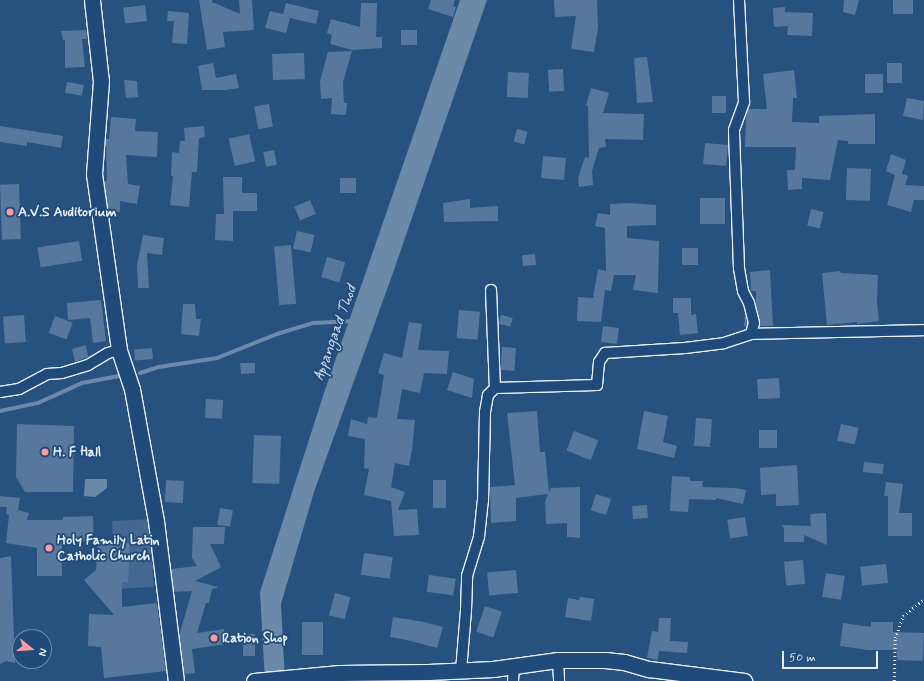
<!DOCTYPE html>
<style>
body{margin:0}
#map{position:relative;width:924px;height:681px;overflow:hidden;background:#27517f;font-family:Mynerve,sans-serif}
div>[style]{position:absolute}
.green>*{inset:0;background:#436891;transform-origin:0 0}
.water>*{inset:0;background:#6b8aaa}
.stream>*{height:4px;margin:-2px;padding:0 2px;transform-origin:2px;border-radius:2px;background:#6b8aaa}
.building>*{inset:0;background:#57789d;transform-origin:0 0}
.path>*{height:2.5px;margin-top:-1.25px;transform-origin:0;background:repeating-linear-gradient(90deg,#e8f1f8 0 1px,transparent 0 4px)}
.roads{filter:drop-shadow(1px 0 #e8f1f8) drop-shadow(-1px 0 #e8f1f8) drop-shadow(0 1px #e8f1f8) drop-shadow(0 -1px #e8f1f8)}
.street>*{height:10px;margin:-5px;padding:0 5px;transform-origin:5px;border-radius:5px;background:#1f4a7a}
.secondary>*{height:15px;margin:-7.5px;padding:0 7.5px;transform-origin:7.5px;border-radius:7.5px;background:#1f4a7a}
.dots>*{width:11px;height:11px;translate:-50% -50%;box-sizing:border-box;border:2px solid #1f4a7a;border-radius:50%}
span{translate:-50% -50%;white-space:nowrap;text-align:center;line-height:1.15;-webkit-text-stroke:3.5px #1f4a7a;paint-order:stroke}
.poi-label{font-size:14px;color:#e8f1f8;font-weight:700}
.left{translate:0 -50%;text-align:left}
.water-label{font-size:15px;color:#d5e2ec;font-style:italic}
.north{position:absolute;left:12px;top:629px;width:40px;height:40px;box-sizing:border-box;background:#1f4a7a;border:1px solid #6f8dac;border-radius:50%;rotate:107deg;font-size:11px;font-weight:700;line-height:16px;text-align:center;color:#e8f1f8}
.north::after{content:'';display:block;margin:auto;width:14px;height:18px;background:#ff9aa2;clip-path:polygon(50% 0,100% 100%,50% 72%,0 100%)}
.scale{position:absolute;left:782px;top:651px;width:96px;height:18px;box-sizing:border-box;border:2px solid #e8f1f8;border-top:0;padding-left:5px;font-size:12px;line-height:14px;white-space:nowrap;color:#e8f1f8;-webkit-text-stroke:3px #1f4a7a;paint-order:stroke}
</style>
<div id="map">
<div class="green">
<div style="left:150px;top:519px;width:68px;height:38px;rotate:87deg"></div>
</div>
<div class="water">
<div style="clip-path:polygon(460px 0,487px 0,394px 270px,314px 492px,281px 604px,285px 681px,265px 681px,260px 592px,324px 393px)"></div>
<div style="clip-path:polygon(85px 479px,107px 479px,107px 488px,95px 497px,84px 496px)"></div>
</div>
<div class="stream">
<div style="left:140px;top:373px;width:20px;rotate:-18deg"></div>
<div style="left:159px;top:367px;width:59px;rotate:-8.8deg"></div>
<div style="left:217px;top:358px;width:65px;rotate:-21.8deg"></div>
<div style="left:277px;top:334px;width:38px;rotate:-17deg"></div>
<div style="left:313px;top:323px;width:42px;rotate:-2.7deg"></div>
<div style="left:0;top:411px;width:39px;rotate:-12deg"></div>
<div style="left:38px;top:403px;width:48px;rotate:-24.4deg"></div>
<div style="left:82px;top:383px;width:43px;rotate:-10.8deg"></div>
</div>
<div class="building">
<div style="clip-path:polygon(199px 0,213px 0,212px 2px,240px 14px,239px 0,252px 0,254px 30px,223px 32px,225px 47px,207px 50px)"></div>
<div style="clip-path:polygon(431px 0,455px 0,453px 6px,456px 7px,453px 17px,428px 9px)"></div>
<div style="clip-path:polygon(554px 0,597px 0,598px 28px,594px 52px,571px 49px,576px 16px,555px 17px)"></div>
<div style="clip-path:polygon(844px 0,859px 0,855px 15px,843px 12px)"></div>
<div style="left:893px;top:0;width:20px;height:14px"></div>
<div style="clip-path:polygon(286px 3px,319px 11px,316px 24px,290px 18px,286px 33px,265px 28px,270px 11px,283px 14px)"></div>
<div style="clip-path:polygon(361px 3px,377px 3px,376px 37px,382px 37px,382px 48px,352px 50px,330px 44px,332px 35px,327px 33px,331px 19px,360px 27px)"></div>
<div style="left:145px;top:5px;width:16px;height:22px;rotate:83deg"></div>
<div style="clip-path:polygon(785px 7px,785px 12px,813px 13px,812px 36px,787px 35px,788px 26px,774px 27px,773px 8px)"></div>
<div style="clip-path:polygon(168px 11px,189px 13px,187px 44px,172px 43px,174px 21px,167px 21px)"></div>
<div style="clip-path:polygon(86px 30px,87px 39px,82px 39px,85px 67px,65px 68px,65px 40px,63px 40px,61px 31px)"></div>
<div style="left:417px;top:30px;width:15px;height:16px;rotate:90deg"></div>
<div style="clip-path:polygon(352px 51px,343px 82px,344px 103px,347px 103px,346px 115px,331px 114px,332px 98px,321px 99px,320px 81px,328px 52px)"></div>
<div style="left:304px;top:53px;width:26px;height:32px;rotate:88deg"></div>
<div style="clip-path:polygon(647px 57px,653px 102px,637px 103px,634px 58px)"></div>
<div style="clip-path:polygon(213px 63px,216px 78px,236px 74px,239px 88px,225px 90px,202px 90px,198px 66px)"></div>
<div style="left:887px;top:63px;width:15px;height:20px"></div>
<div style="left:563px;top:69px;width:22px;height:15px;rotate:87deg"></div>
<div style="clip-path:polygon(794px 70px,797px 98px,793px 98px,792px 122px,819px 123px,819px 116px,875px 114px,875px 144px,848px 144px,848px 141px,838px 140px,830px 180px,802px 178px,802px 189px,788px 190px,787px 170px,795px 170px,796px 147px,745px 147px,746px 117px,748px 109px,767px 109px,763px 74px)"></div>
<div style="left:508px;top:72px;width:21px;height:25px;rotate:3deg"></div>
<div style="left:865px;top:74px;width:18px;height:19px"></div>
<div style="clip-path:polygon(124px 80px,137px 81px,138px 97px,126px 98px)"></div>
<div style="left:67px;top:82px;width:17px;height:11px;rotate:10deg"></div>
<div style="clip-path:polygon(591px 88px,609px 93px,603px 113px,644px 114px,643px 140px,605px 139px,606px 147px,599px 148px,592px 171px,593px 185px,579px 187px,578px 178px,585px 157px,589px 158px,588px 106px,586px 105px)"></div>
<div style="left:712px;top:96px;width:14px;height:17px"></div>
<div style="clip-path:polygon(907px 98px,924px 101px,923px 120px,903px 116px)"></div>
<div style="left:269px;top:104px;width:23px;height:15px;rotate:80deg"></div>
<div style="clip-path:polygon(111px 117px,136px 119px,135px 131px,158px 132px,157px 157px,126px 155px,128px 184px,140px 186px,137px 204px,120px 201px,120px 212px,108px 211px,104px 181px,107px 181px,106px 139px,109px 139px)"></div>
<div style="clip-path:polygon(0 126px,63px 136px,61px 148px,27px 142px,27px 146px,0 142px)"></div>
<div style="clip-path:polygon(204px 126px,205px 137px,199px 138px,197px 172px,192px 172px,189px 207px,170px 205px,173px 176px,171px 176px,172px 152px,179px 153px,180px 141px,185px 141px,184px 128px)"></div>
<div style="left:517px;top:129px;width:11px;height:13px;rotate:15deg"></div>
<div style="left:249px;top:134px;width:28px;height:21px;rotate:77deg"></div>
<div style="left:705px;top:143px;width:23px;height:21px;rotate:5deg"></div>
<div style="left:274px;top:150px;width:15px;height:11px;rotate:79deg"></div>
<div style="clip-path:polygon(891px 154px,906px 160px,902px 174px,908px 176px,905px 185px,924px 186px,924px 200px,914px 200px,911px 212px,887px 205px,895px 175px,886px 171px)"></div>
<div style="left:543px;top:156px;width:23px;height:22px;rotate:5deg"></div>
<div style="left:847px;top:168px;width:24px;height:32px;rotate:2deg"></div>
<div style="clip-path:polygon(223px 177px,242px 177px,242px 193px,257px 193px,257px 211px,233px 211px,233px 241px,215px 240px,216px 214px,224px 214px)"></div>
<div style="left:340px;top:178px;width:16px;height:15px"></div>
<div style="left:19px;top:184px;width:55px;height:19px;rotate:88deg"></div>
<div style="left:700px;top:198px;width:25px;height:26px"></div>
<div style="clip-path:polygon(470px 199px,470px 208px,498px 206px,498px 221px,444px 222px,443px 203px)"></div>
<div style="left:310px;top:200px;width:15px;height:17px;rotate:67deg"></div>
<div style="clip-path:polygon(628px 203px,656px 205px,656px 225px,627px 226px,627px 238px,659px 241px,658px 293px,633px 290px,636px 275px,614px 275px,611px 291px,605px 290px,601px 322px,577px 321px,578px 297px,593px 298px,598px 269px,606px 271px,605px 228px,595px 226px,598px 213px,610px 215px,610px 204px)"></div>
<div style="left:811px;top:209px;width:13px;height:17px;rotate:13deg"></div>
<div style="left:297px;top:231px;width:18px;height:18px;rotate:13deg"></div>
<div style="clip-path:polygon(143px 235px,164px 238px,162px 255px,147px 253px,149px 288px,138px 288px,137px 266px)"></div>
<div style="left:79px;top:241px;width:20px;height:42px;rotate:81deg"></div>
<div style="left:291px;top:245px;width:59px;height:17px;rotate:85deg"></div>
<div style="left:682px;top:248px;width:16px;height:17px"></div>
<div style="left:535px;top:254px;width:11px;height:13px;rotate:85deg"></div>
<div style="left:327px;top:257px;width:19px;height:21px;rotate:16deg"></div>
<div style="clip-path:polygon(770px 270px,773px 326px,760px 326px,756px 305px,756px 291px,751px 291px,750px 272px)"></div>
<div style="clip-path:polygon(840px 271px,841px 273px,878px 275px,877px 303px,879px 321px,857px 324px,857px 322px,827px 325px,822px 273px)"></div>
<div style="clip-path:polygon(673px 298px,691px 298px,691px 315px,696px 314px,698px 333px,680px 335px,678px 313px,673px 313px)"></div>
<div style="clip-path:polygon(101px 300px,106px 341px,93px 343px,90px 318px,68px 320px,67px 303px)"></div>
<div style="clip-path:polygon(183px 304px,195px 304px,196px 319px,201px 319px,199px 336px,181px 334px)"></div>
<div style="left:459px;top:310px;width:21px;height:28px;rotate:5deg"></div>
<div style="clip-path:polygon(745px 312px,747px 323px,747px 326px,744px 326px)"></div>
<div style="left:24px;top:315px;width:27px;height:21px;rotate:86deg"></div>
<div style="left:501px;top:315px;width:12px;height:9px;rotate:14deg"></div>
<div style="left:55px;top:316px;width:19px;height:18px;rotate:21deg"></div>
<div style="clip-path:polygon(409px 322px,422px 324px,418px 350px,449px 351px,447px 374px,424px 373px,420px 393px,402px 389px,397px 419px,415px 420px,412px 450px,409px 466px,395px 463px,391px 487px,405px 492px,398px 510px,417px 509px,419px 535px,394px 536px,391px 501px,364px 495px,369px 469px,364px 468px,365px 439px,348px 436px,351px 419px,367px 424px,368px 417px,377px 418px,384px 375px,378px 373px,384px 353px,402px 358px)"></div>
<div style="left:603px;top:326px;width:16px;height:16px;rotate:7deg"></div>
<div style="clip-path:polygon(86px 345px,88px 357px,75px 362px,72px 349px)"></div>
<div style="left:502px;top:347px;width:14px;height:23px;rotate:4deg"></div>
<div style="left:152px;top:348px;width:11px;height:18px;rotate:85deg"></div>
<div style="clip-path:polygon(240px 363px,255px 363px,255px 373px,241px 374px)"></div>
<div style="clip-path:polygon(453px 372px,474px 379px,472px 398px,447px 390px)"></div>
<div style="left:779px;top:378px;width:20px;height:22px;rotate:87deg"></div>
<div style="left:206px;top:399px;width:17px;height:19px;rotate:3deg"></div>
<div style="clip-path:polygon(537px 411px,540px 452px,545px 452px,549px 492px,551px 488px,580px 487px,580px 538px,567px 537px,567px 523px,546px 524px,545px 502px,548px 494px,516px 498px,516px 521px,491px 523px,490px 487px,515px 485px,507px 413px)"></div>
<div style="clip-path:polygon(644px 411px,668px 416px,663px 442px,677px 446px,674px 458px,637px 449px)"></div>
<div style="left:696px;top:418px;width:16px;height:28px;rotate:4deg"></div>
<div style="clip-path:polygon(17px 424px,74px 426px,73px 492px,25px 492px,16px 477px)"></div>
<div style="left:841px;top:424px;width:18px;height:17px;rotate:13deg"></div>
<div style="left:759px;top:430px;width:18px;height:18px"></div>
<div style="left:574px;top:431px;width:26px;height:21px;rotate:21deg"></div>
<div style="left:254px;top:435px;width:27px;height:48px;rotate:2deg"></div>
<div style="left:864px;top:462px;width:20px;height:10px;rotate:6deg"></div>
<div style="clip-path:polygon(797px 465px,799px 505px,776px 506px,776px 494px,761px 495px,760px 468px)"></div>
<div style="clip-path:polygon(672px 476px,690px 477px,690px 481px,703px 481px,702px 487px,735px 488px,746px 490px,743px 504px,716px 498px,716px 500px,689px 499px,688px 512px,670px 511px)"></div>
<div style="left:166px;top:480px;width:18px;height:22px;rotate:3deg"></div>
<div style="left:433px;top:480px;width:13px;height:28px"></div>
<div style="clip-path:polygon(886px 482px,903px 484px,899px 513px,912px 513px,912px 536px,888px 536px,888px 496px,884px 496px)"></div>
<div style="left:596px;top:494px;width:16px;height:17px;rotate:18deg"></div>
<div style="clip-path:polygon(0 496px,20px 498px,18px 510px,29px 513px,27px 520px,63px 520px,63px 517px,93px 516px,94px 541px,62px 542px,62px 576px,37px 576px,37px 548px,6px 543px,9px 515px,6px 514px,7px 507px,0 507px)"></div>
<div style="left:647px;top:505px;width:13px;height:15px;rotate:86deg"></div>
<div style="left:220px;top:508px;width:13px;height:17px;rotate:9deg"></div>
<div style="clip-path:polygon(826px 513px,827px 545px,804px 535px,804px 542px,784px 542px,784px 528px,781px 525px,811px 526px,810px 514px)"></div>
<div style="left:745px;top:517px;width:19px;height:18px;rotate:81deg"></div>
<div style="clip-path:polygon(193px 527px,225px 527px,224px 544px,210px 544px,221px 567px,195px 581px,218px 587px,217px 588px,212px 589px,209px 603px,206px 603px,197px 633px,224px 629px,226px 644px,192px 649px,195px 673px,184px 674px,179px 636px,192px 591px,174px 592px,171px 569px,197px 566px,192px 558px)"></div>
<div style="clip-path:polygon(98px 541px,130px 543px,128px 582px,122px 582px,122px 607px,157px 603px,166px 671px,104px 678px,101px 647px,88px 646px,89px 614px,114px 615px,84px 580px,96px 570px)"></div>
<div style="left:364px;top:553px;width:29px;height:22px;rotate:8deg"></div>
<div style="clip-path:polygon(11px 556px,15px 663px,6px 661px,0 664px,0 558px)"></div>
<div style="left:803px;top:560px;width:24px;height:19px;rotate:85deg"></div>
<div style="left:886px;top:564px;width:19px;height:26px;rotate:84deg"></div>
<div style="left:516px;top:570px;width:23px;height:29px;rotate:85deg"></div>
<div style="left:826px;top:573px;width:19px;height:24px;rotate:9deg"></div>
<div style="left:429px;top:575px;width:27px;height:17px;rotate:8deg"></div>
<div style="left:335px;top:593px;width:16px;height:23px;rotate:15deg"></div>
<div style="clip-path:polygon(580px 597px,594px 599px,591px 621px,565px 617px,568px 598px,579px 600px)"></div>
<div style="left:485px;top:606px;width:18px;height:27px;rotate:19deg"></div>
<div style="clip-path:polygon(393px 617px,424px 622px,443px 627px,437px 648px,407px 640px,390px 637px)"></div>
<div style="clip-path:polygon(659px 618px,671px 618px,670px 641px,688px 642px,687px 653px,659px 651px,658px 660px,647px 658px,652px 631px,658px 632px)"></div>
<div style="left:302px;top:622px;width:21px;height:33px"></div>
<div style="clip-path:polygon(871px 622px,893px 622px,893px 632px,924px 633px,923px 661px,897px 660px,897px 650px,868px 650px,840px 646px,843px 623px,871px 627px)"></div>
<div style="left:243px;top:634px;width:12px;height:22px"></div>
</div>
<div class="path">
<div style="left:894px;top:681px;width:43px;rotate:-88.7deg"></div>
<div style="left:895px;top:638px;width:23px;rotate:-70deg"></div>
<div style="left:903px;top:616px;width:27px;rotate:-39deg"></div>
</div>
<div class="roads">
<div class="street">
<div style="left:491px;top:290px;width:98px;rotate:87.7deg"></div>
<div style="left:751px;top:334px;width:173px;rotate:-1.3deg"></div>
<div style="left:0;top:392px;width:19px;rotate:-9deg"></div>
<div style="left:19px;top:389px;width:32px;rotate:-28deg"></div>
<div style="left:47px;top:374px;width:15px;rotate:-4deg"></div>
<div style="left:62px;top:373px;width:27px;rotate:-17deg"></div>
<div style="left:88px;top:365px;width:23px;rotate:-31deg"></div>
<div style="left:108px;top:353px;width:11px;rotate:-15deg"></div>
<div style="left:558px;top:660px;width:21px;rotate:87deg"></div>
<div style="left:461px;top:671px;width:61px;rotate:-85.3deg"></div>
<div style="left:466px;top:610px;width:34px;rotate:-88deg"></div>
<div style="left:467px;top:576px;width:41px;rotate:-72.9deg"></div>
<div style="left:479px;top:537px;width:36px;rotate:-84deg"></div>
<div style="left:483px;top:501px;width:89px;rotate:-88.7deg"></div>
<div style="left:485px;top:412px;width:17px;rotate:-80deg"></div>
<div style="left:488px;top:395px;width:10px;rotate:-45deg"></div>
<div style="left:495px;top:388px;width:102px;rotate:-1.7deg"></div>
<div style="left:597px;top:385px;width:23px;rotate:-85deg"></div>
<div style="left:599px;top:362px;width:11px;rotate:-56deg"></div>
<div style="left:605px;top:353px;width:80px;rotate:-3.6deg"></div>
<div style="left:685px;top:348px;width:39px;rotate:-7deg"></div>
<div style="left:724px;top:343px;width:28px;rotate:-18deg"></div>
<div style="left:751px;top:334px;width:11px;rotate:-75deg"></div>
<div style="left:754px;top:323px;width:21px;rotate:-104deg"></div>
<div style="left:749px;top:303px;width:13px;rotate:-117deg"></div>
<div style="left:743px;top:291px;width:23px;rotate:-100deg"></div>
<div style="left:739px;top:268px;width:138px;rotate:-92.1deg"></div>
<div style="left:734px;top:130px;width:30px;rotate:-70deg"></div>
<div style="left:744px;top:102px;width:102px;rotate:-92.8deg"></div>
<div style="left:513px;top:681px;width:14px;rotate:-86deg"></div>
</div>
<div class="secondary">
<div style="left:92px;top:0;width:81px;rotate:83.7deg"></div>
<div style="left:101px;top:81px;width:93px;rotate:94.3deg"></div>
<div style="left:94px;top:174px;width:178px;rotate:81.9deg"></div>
<div style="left:119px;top:350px;width:41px;rotate:71.6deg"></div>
<div style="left:132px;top:389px;width:134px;rotate:79.7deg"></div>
<div style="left:156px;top:521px;width:161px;rotate:82.9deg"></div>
<div style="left:254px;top:681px;width:86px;rotate:-5.3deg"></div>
<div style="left:340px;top:673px;width:88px;rotate:-0.7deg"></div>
<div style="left:428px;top:672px;width:65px;rotate:-2.6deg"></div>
<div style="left:493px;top:669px;width:66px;rotate:-7.9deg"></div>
<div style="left:558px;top:660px;width:47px"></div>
<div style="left:605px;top:660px;width:19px;rotate:6deg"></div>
<div style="left:624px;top:662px;width:26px;rotate:16deg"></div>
<div style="left:649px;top:669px;width:96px;rotate:7.2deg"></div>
</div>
</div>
<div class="dots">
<div style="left:10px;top:212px;background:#ff9aa2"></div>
<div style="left:45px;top:452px;background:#ff9aa2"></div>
<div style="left:49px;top:548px;background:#ff9aa2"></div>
<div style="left:214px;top:638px;background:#ff9aa2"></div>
</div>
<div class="poi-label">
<span class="left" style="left:18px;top:212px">A.V.S Auditorium</span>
<span class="left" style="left:53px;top:452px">H. F Hall</span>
<span class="left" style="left:57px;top:548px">Holy Family Latin<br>Catholic Church</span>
<span class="left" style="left:222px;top:638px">Ration Shop</span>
</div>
<div class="water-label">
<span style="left:336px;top:333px;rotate:-70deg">Appangaad Thod</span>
</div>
<div class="north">N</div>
<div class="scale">50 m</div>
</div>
